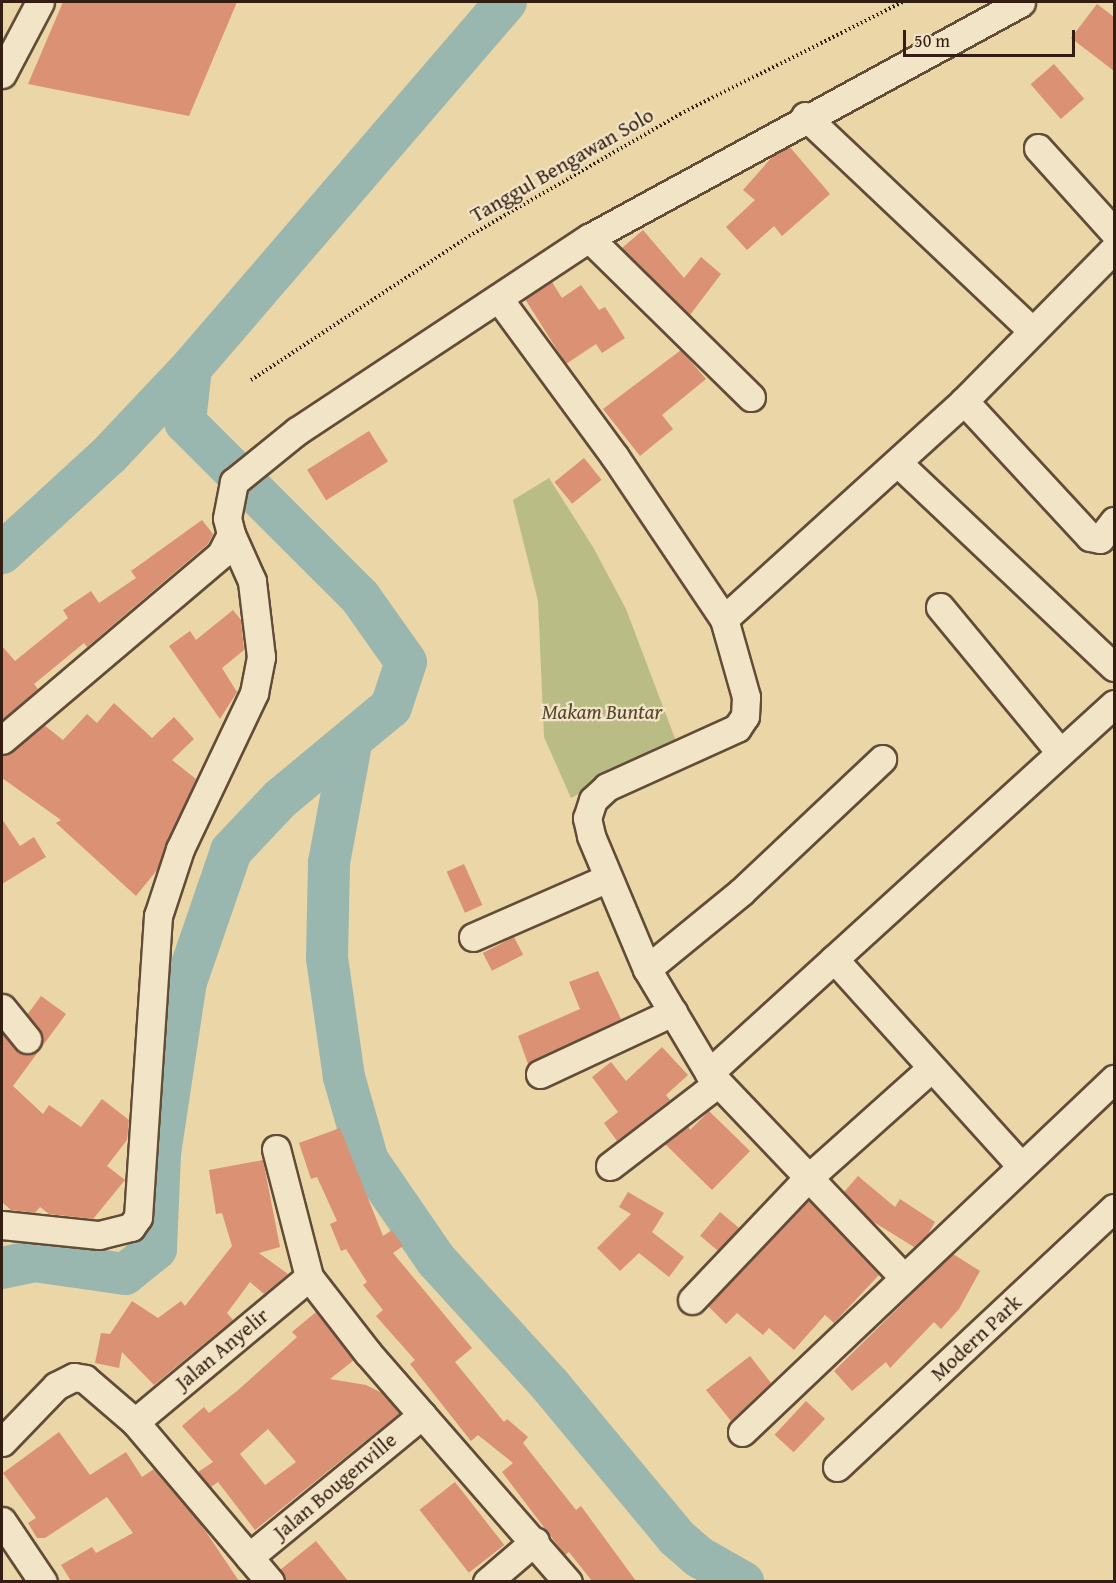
<!DOCTYPE html>
<style>
body{margin:0}
#map{position:relative;width:1116px;height:1583px;overflow:hidden;background:#ebd6a7;font-family:"Gentium Book Plus",serif}
div>[style]{position:absolute}
.green>*{inset:0;background:#b9bd85}
.river>*{height:42px;margin:-21px;padding:0 21px;transform-origin:21px;border-radius:21px;background:#9ab7af}
.building>*{inset:0;background:#db9174;transform-origin:0 0}
.path>*{height:4px;margin-top:-2px;transform-origin:0;background:repeating-linear-gradient(90deg,#341e13 0 1.5px,transparent 0 4.5px)}
.roads{filter:drop-shadow(2px 0 #624c38) drop-shadow(-2px 0 #624c38) drop-shadow(0 2px #624c38) drop-shadow(0 -2px #624c38)}
.minor>*{height:27px;margin:-13.5px;padding:0 13.5px;transform-origin:13.5px;border-radius:13.5px;background:#f2e4c6}
span{translate:-50% -50%;white-space:nowrap;text-align:center;line-height:1.15;-webkit-text-stroke:4.5px #f2e4c6;paint-order:stroke}
.street-label{font-size:21px;color:#341e13}
.park-label{font-size:21px;color:#554630;font-style:italic}
.frame{position:absolute;inset:0;border:3px solid #341e13;pointer-events:none}
.scale{position:absolute;left:903px;top:30px;width:172px;height:27px;box-sizing:border-box;border:3px solid #341e13;border-top:0;padding-left:8px;font-size:18px;line-height:21px;white-space:nowrap;color:#341e13;-webkit-text-stroke:4px #f2e4c6;paint-order:stroke}
</style>
<div id="map">
<div class="green">
<div style="clip-path:polygon(549px 478px,593px 547px,626px 609px,676px 741px,571px 798px,544px 737px,538px 601px,513px 500px)"></div>
</div>
<div class="river">
<div style="left:2px;top:553px;width:145px;rotate:-42.5deg"></div>
<div style="left:109px;top:455px;width:120px;rotate:-46.7deg"></div>
<div style="left:191px;top:368px;width:483px;rotate:-49.3deg"></div>
<div style="left:351px;top:744px;width:121px;rotate:100.5deg"></div>
<div style="left:329px;top:863px;width:95px;rotate:91.2deg"></div>
<div style="left:327px;top:958px;width:120px;rotate:81.9deg"></div>
<div style="left:344px;top:1077px;width:87px;rotate:74.1deg"></div>
<div style="left:368px;top:1161px;width:120px;rotate:55.5deg"></div>
<div style="left:436px;top:1260px;width:169px;rotate:47.6deg"></div>
<div style="left:550px;top:1385px;width:199px;rotate:50.3deg"></div>
<div style="left:677px;top:1538px;width:29px;rotate:41deg"></div>
<div style="left:699px;top:1557px;width:51px;rotate:29.6deg"></div>
<div style="left:2px;top:1268px;width:33px;rotate:-12deg"></div>
<div style="left:34px;top:1261px;width:92px;rotate:8.1deg"></div>
<div style="left:125px;top:1274px;width:40px;rotate:-39deg"></div>
<div style="left:156px;top:1249px;width:96px;rotate:-87.6deg"></div>
<div style="left:160px;top:1153px;width:173px;rotate:-81.4deg"></div>
<div style="left:186px;top:982px;width:139px;rotate:-71deg"></div>
<div style="left:231px;top:851px;width:71px;rotate:-46.7deg"></div>
<div style="left:280px;top:799px;width:144px;rotate:-39.7deg"></div>
<div style="left:391px;top:707px;width:47px;rotate:-71.6deg"></div>
<div style="left:406px;top:662px;width:80px;rotate:-125.3deg"></div>
<div style="left:360px;top:597px;width:247px;rotate:-135deg"></div>
<div style="left:185px;top:422px;width:54px;rotate:-83.7deg"></div>
</div>
<div class="building">
<div style="clip-path:polygon(63px 2px,237px 2px,189px 116px,28px 84px)"></div>
<div style="clip-path:polygon(1097px 4px,1114px 17px,1114px 71px,1071px 38px)"></div>
<div style="left:1054px;top:64px;width:46px;height:31px;rotate:49deg"></div>
<div style="clip-path:polygon(789px 146px,830px 194px,782px 236px,774px 226px,747px 250px,726px 227px,755px 200px,743px 190px,773px 156px)"></div>
<div style="clip-path:polygon(643px 230px,684px 278px,701px 257px,721px 274px,690px 315px,622px 248px)"></div>
<div style="clip-path:polygon(552px 282px,562px 298px,581px 285px,599px 310px,605px 307px,625px 338px,602px 353px,596px 344px,566px 364px,525px 299px)"></div>
<div style="clip-path:polygon(681px 350px,706px 379px,662px 415px,673px 429px,640px 456px,603px 409px)"></div>
<div style="left:369px;top:431px;width:36px;height:73px;rotate:58deg"></div>
<div style="left:584px;top:458px;width:28px;height:38px;rotate:51deg"></div>
<div style="clip-path:polygon(202px 520px,213px 534px,208px 544px,87px 647px,84px 643px,34px 684px,38px 689px,2px 720px,2px 646px,15px 661px,68px 618px,63px 610px,91px 591px,99px 603px,136px 578px,131px 571px)"></div>
<div style="clip-path:polygon(233px 610px,241px 620px,244px 650px,222px 668px,237px 692px,220px 719px,169px 646px,190px 631px,196px 640px)"></div>
<div style="clip-path:polygon(114px 703px,152px 738px,174px 717px,194px 739px,172px 760px,196px 779px,157px 870px,136px 896px,56px 823px,61px 820px,2px 778px,2px 755px,44px 725px,63px 740px,87px 714px,97px 723px)"></div>
<div style="clip-path:polygon(2px 819px,20px 846px,34px 837px,46px 857px,2px 884px)"></div>
<div style="left:464px;top:864px;width:45px;height:19px;rotate:66deg"></div>
<div style="left:514px;top:937px;width:20px;height:35px;rotate:63deg"></div>
<div style="clip-path:polygon(598px 971px,621px 1019px,528px 1064px,518px 1036px,580px 1009px,569px 982px)"></div>
<div style="clip-path:polygon(41px 996px,66px 1014px,13px 1086px,43px 1114px,49px 1105px,81px 1127px,102px 1099px,129px 1120px,127px 1140px,107px 1166px,125px 1180px,93px 1219px,49px 1214px,40px 1207px,35px 1213px,11px 1210px,2px 1202px,2px 1032px,21px 1053px,37px 1051px,42px 1036px,27px 1015px)"></div>
<div style="clip-path:polygon(662px 1047px,688px 1075px,666px 1095px,670px 1100px,617px 1141px,604px 1123px,618px 1112px,592px 1077px,611px 1062px,626px 1081px)"></div>
<div style="clip-path:polygon(709px 1111px,750px 1151px,712px 1190px,665px 1144px,688px 1126px,690px 1130px)"></div>
<div style="clip-path:polygon(340px 1128px,383px 1236px,392px 1230px,403px 1246px,393px 1253px,472px 1348px,455px 1362px,504px 1422px,507px 1419px,528px 1437px,523px 1443px,576px 1510px,581px 1506px,636px 1581px,592px 1581px,569px 1552px,565px 1555px,502px 1472px,513px 1463px,478px 1435px,471px 1441px,410px 1364px,415px 1360px,376px 1316px,383px 1310px,363px 1285px,367px 1282px,346px 1249px,341px 1251px,330px 1224px,337px 1221px,317px 1177px,311px 1179px,299px 1143px)"></div>
<div style="clip-path:polygon(263px 1160px,280px 1247px,259px 1253px,288px 1274px,264px 1294px,250px 1282px,227px 1313px,233px 1320px,154px 1385px,122px 1352px,119px 1368px,95px 1363px,101px 1333px,110px 1334px,132px 1301px,158px 1318px,181px 1301px,185px 1306px,232px 1246px,222px 1213px,216px 1214px,209px 1170px)"></div>
<div style="clip-path:polygon(858px 1176px,895px 1207px,900px 1199px,935px 1222px,928px 1234px,914px 1247px,872px 1221px,844px 1192px)"></div>
<div style="clip-path:polygon(628px 1192px,664px 1213px,652px 1232px,684px 1257px,669px 1277px,639px 1253px,620px 1271px,597px 1248px,631px 1214px,619px 1207px)"></div>
<div style="clip-path:polygon(809px 1201px,879px 1275px,834px 1323px,825px 1315px,794px 1350px,769px 1328px,763px 1335px,737px 1313px,726px 1324px,708px 1306px)"></div>
<div style="left:720px;top:1212px;width:25px;height:31px;rotate:40deg"></div>
<div style="clip-path:polygon(953px 1254px,980px 1271px,959px 1309px,941px 1329px,934px 1322px,890px 1368px,886px 1362px,852px 1391px,834px 1371px)"></div>
<div style="clip-path:polygon(evenodd,316px 1312px,354px 1360px,330px 1379px,366px 1385px,382px 1393px,400px 1413px,255px 1530px,218px 1482px,211px 1487px,198px 1472px,213px 1462px,182px 1426px,204px 1407px,209px 1413px,237px 1391px,297px 1337px,292px 1332px,316px 1312px,268px 1429px,296px 1462px,265px 1485px,240px 1454px,268px 1429px)"></div>
<div style="clip-path:polygon(750px 1356px,771px 1383px,731px 1421px,706px 1390px)"></div>
<div style="left:806px;top:1401px;width:26px;height:46px;rotate:43deg"></div>
<div style="clip-path:polygon(59px 1432px,90px 1475px,126px 1452px,142px 1477px,154px 1469px,200px 1523px,239px 1581px,71px 1581px,61px 1565px,92px 1547px,96px 1553px,133px 1533px,107px 1497px,45px 1538px,37px 1538px,28px 1523px,36px 1518px,3px 1473px)"></div>
<div style="left:455px;top:1482px;width:80px;height:45px;rotate:52deg"></div>
<div style="clip-path:polygon(316px 1541px,348px 1581px,285px 1581px,280px 1570px)"></div>
</div>
<div class="path">
<div style="left:251px;top:380px;width:261px;rotate:-33.4deg"></div>
<div style="left:469px;top:236px;width:244px;rotate:-30deg"></div>
<div style="left:680px;top:114px;width:250px;rotate:-26.7deg"></div>
</div>
<div class="roads">
<div class="minor">
<div style="left:2px;top:74px;width:81px;rotate:-62.2deg"></div>
<div style="left:805px;top:116px;width:313px;rotate:43.4deg"></div>
<div style="left:1038px;top:148px;width:113px;rotate:47.9deg"></div>
<div style="left:589px;top:238px;width:227px;rotate:44.5deg"></div>
<div style="left:499px;top:299px;width:196px;rotate:53.7deg"></div>
<div style="left:615px;top:457px;width:195px;rotate:56.1deg"></div>
<div style="left:724px;top:619px;width:81px;rotate:74.2deg"></div>
<div style="left:746px;top:697px;width:19px;rotate:93deg"></div>
<div style="left:745px;top:716px;width:14px;rotate:124deg"></div>
<div style="left:737px;top:728px;width:143px;rotate:155.6deg"></div>
<div style="left:607px;top:787px;width:19px;rotate:137deg"></div>
<div style="left:593px;top:800px;width:19px;rotate:108deg"></div>
<div style="left:587px;top:818px;width:18px;rotate:77deg"></div>
<div style="left:591px;top:836px;width:144px;rotate:67.2deg"></div>
<div style="left:647px;top:969px;width:121px;rotate:59.2deg"></div>
<div style="left:709px;top:1073px;width:280px;rotate:46.4deg"></div>
<div style="left:964px;top:401px;width:185px;rotate:47.2deg"></div>
<div style="left:1090px;top:537px;width:10px;rotate:11deg"></div>
<div style="left:1100px;top:539px;width:23px;rotate:-52deg"></div>
<div style="left:898px;top:463px;width:297px;rotate:43.4deg"></div>
<div style="left:940px;top:607px;width:188px;rotate:50.4deg"></div>
<div style="left:724px;top:619px;width:324px;rotate:-42.2deg"></div>
<div style="left:964px;top:401px;width:214px;rotate:-45.4deg"></div>
<div style="left:2px;top:740px;width:287px;rotate:-40.3deg"></div>
<div style="left:221px;top:554px;width:22px;rotate:-63deg"></div>
<div style="left:231px;top:534px;width:16px;rotate:-104deg"></div>
<div style="left:227px;top:518px;width:37px;rotate:-79deg"></div>
<div style="left:234px;top:482px;width:81px;rotate:-39deg"></div>
<div style="left:297px;top:431px;width:350px;rotate:-33.5deg"></div>
<div style="left:589px;top:238px;width:492px;rotate:-28.6deg"></div>
<div style="left:473px;top:937px;width:147px;rotate:-23.6deg"></div>
<div style="left:834px;top:959px;width:279px;rotate:47.9deg"></div>
<div style="left:647px;top:969px;width:122px;rotate:-39.3deg"></div>
<div style="left:741px;top:892px;width:194px;rotate:-43.3deg"></div>
<div style="left:2px;top:1008px;width:40px;rotate:51deg"></div>
<div style="left:709px;top:1073px;width:548px;rotate:-42.34deg"></div>
<div style="left:540px;top:1074px;width:147px;rotate:-25deg"></div>
<div style="left:276px;top:1149px;width:132px;rotate:75.5deg"></div>
<div style="left:309px;top:1277px;width:96px;rotate:52.2deg"></div>
<div style="left:368px;top:1353px;width:304px;rotate:48.9deg"></div>
<div style="left:610px;top:1166px;width:135px;rotate:-37.5deg"></div>
<div style="left:2px;top:1225px;width:98px;rotate:5.9deg"></div>
<div style="left:99px;top:1235px;width:33px;rotate:-14deg"></div>
<div style="left:131px;top:1227px;width:12px;rotate:-55deg"></div>
<div style="left:138px;top:1217px;width:302px;rotate:-86.2deg"></div>
<div style="left:158px;top:916px;width:71px;rotate:-71.8deg"></div>
<div style="left:180px;top:849px;width:173px;rotate:-64.6deg"></div>
<div style="left:254px;top:693px;width:37px;rotate:-79deg"></div>
<div style="left:261px;top:657px;width:77px;rotate:-96.8deg"></div>
<div style="left:252px;top:581px;width:51px;rotate:-114.1deg"></div>
<div style="left:692px;top:1300px;width:166px;rotate:-46.5deg"></div>
<div style="left:806px;top:1180px;width:166px;rotate:-41.8deg"></div>
<div style="left:135px;top:1422px;width:226px;rotate:-39.8deg"></div>
<div style="left:742px;top:1432px;width:513px;rotate:-43.5deg"></div>
<div style="left:2px;top:1442px;width:78px;rotate:-46deg"></div>
<div style="left:56px;top:1386px;width:20px;rotate:-27deg"></div>
<div style="left:74px;top:1377px;width:11px;rotate:10deg"></div>
<div style="left:85px;top:1379px;width:66px;rotate:40.7deg"></div>
<div style="left:135px;top:1422px;width:209px;rotate:49.8deg"></div>
<div style="left:837px;top:1467px;width:379px;rotate:-43.1deg"></div>
<div style="left:2px;top:1521px;width:73px;rotate:56.1deg"></div>
<div style="left:249px;top:1557px;width:224px;rotate:-39.4deg"></div>
<div style="left:487px;top:1582px;width:63px;rotate:-40.5deg"></div>
</div>
</div>
<div class="street-label">
<span style="left:562px;top:165px;rotate:-30deg">Tanggul Bengawan Solo</span>
<span style="left:976px;top:1338px;rotate:-43deg">Modern Park</span>
<span style="left:222px;top:1349px;rotate:-40deg">Jalan Anyelir</span>
<span style="left:335px;top:1486px;rotate:-40deg">Jalan Bougenville</span>
</div>
<div class="park-label">
<span style="left:602px;top:712px">Makam Buntar</span>
</div>
<div class="frame"></div>
<div class="scale">50 m</div>
</div>
